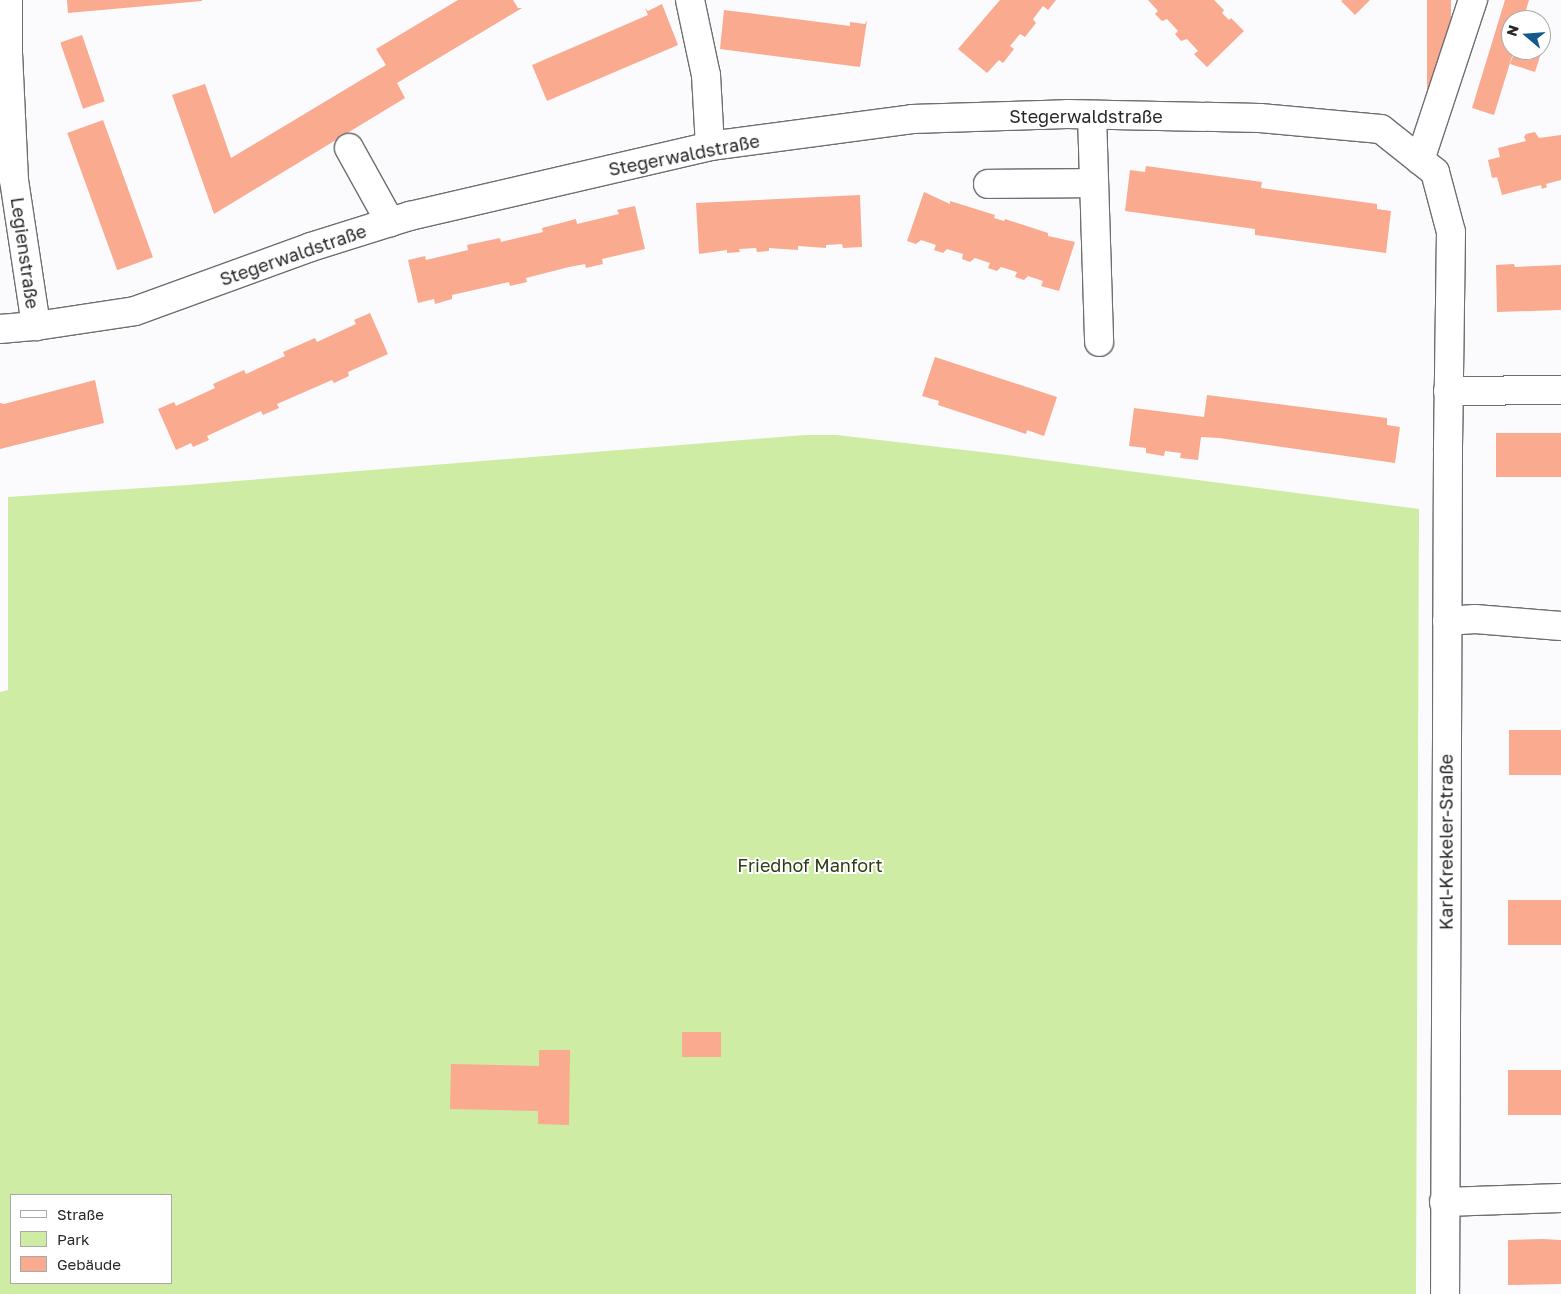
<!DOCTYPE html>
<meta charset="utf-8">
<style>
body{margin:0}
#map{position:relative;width:1561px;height:1294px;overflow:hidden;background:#fbfbfd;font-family:"Golos Text",sans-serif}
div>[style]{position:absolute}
.green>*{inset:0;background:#ceeca3}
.building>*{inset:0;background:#f9aa8f;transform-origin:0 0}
.roads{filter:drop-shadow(1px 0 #6e6e70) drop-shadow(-1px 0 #6e6e70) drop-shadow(0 1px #6e6e70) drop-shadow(0 -1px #6e6e70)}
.minor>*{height:28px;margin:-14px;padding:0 14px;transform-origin:14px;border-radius:14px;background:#fff}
span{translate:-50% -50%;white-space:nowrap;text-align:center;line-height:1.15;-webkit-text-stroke:4px #fff;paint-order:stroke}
.street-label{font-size:18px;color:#282829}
.park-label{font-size:18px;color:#2e3c16}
.legend{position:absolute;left:10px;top:1194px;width:162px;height:90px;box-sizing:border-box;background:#fff;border:1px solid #a9a9a9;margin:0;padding:6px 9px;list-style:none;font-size:15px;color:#282829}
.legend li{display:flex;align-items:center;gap:10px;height:25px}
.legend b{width:25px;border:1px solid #a9a9a9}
.north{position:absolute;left:1501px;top:10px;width:50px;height:50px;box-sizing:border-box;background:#fff;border:1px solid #a9a9a9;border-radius:50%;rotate:288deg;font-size:14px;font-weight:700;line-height:20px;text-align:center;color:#282829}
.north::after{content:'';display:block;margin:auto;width:18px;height:22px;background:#145a8e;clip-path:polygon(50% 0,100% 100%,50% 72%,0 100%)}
</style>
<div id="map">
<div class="green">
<div style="clip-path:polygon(evenodd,805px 435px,837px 435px,1007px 455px,1419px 509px,1416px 1294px,0 1294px,0 692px,8px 690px,8px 497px,187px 485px,805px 435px,11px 1195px,171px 1195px,171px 1283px,11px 1283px,11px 1195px)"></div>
</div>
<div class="building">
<div style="clip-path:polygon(67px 0,202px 0,202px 1px,68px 13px)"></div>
<div style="clip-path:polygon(458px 0,513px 0,518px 8px,522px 8px,397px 83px,405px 98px,214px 214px,172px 95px,205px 84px,231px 158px,386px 65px,376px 49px)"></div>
<div style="clip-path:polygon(1000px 0,1056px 0,1048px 10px,1043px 6px,1033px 19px,1036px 23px,1025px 37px,1020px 34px,1010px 46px,1014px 49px,1003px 63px,999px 60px,987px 73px,958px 49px)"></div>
<div style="clip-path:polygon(1148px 0,1214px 0,1224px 10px,1222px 13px,1229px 20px,1231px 18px,1244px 31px,1207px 67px,1194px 54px,1198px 51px,1187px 39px,1181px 41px,1175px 34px,1178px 31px,1167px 19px,1162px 21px,1155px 14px,1158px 11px)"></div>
<div style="clip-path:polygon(1343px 0,1370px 0,1355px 15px,1341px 1px)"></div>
<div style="left:1427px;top:0;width:24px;height:90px"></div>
<div style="clip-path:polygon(1505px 0,1529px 0,1523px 20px,1511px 20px,1511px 50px,1514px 50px,1494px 115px,1472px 108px)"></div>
<div style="clip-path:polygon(662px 4px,678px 45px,547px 101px,532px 65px,648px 15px,645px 8px,648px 11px)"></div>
<div style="clip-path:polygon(724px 10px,850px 26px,850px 22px,865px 24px,867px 20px,860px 67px,720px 49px)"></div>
<div style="left:82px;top:35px;width:70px;height:23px;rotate:71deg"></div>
<div style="clip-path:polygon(1515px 50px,1542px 50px,1535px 72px,1510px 64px)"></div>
<div style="left:103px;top:120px;width:146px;height:38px;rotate:70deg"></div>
<div style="clip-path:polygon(1535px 132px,1539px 138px,1561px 135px,1561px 180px,1546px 184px,1547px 187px,1542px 189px,1541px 185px,1502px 195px,1497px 177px,1492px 178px,1488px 160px,1500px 157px,1498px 148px,1526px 141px,1524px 137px,1526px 134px)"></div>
<div style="clip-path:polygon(1146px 166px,1262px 182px,1261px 188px,1377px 204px,1377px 209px,1391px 211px,1386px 253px,1255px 235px,1255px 229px,1125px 211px,1130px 170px,1145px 172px)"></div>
<div style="clip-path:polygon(924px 192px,950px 204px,950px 201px,995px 215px,994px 218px,1004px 221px,1005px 219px,1048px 233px,1048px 236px,1075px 242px,1059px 291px,1041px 286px,1043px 281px,1028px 276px,1024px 280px,1015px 277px,1017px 272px,1001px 267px,997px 271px,988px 268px,990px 263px,975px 258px,970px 262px,962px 259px,963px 254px,947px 249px,943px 253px,934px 250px,936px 245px,921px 240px,916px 244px,907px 241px)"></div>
<div style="clip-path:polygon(860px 195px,862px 247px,843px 248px,842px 244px,826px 245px,826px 248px,798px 246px,798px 250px,769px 248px,769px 251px,757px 252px,756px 248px,739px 249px,740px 252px,727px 253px,727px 250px,699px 254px,696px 203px)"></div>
<div style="clip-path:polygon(635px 206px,645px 249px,602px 259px,603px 264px,586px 268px,585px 264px,569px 267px,526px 278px,527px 282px,510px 286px,509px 282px,452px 295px,452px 299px,435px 304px,434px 299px,418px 303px,408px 260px,425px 256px,426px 260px,468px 250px,467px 245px,500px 238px,501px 242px,543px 232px,542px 228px,576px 219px,577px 224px,619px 214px,617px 210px)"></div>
<div style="clip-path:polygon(1514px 264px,1515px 267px,1561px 265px,1561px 310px,1497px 312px,1496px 265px)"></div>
<div style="clip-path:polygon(370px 313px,388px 354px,348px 372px,349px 376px,334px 383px,332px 380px,277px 404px,279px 408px,263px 415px,261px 411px,207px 436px,209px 440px,193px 447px,191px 443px,176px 450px,158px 409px,174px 402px,176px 406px,215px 388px,213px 384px,244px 370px,246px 374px,285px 356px,283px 352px,315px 338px,317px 342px,356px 324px,354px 320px)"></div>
<div style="clip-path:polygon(935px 357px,1057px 397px,1044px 436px,1027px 430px,1026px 434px,938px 405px,939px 401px,922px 396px)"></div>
<div style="clip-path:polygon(95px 380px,104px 423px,0 449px,0 403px,4px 404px)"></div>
<div style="clip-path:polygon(1207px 395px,1387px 418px,1387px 425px,1400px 427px,1395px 463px,1219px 438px,1201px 437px,1198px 460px,1180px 458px,1181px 453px,1165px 451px,1164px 456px,1146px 453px,1146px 448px,1129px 446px,1134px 408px,1204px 417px)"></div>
<div style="left:1561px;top:433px;width:44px;height:65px;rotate:90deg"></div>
<div style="left:1509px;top:730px;width:52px;height:45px"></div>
<div style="left:1508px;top:900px;width:53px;height:45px"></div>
<div style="left:682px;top:1032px;width:39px;height:25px"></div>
<div style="clip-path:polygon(539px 1050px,570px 1050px,569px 1125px,538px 1124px,538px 1111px,450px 1109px,451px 1064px,539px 1066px)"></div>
<div style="left:1561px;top:1070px;width:45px;height:53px;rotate:90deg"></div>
<div style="clip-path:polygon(1542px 1239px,1561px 1240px,1561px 1284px,1508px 1285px,1508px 1240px)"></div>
</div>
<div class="roads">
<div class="minor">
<div style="left:8px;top:0;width:53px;rotate:90deg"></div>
<div style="left:8px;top:53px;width:127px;rotate:87.3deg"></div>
<div style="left:14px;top:180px;width:148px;rotate:81.4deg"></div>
<div style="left:690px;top:0;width:77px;rotate:78deg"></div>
<div style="left:706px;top:75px;width:71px;rotate:86.8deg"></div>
<div style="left:1092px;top:115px;width:227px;rotate:88.2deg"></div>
<div style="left:349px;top:148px;width:85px;rotate:61deg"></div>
<div style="left:1420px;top:160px;width:169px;rotate:-71.7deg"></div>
<div style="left:988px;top:184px;width:106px;rotate:-0.5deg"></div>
<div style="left:0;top:329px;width:36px;rotate:-5deg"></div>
<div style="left:36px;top:326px;width:100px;rotate:-8.6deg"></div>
<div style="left:135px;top:311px;width:187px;rotate:-20deg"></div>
<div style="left:311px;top:247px;width:104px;rotate:-17.4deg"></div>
<div style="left:410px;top:216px;width:308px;rotate:-13.1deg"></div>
<div style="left:710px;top:146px;width:204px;rotate:-7.6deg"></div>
<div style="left:912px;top:119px;width:155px;rotate:-1.8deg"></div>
<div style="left:1067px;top:114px;width:193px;rotate:1.2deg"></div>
<div style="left:1260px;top:118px;width:121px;rotate:5.2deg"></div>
<div style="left:1381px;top:129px;width:69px;rotate:38.5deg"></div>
<div style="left:1435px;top:172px;width:62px;rotate:75.1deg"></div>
<div style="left:1451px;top:232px;width:219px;rotate:90.8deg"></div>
<div style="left:1448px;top:451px;width:843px;rotate:90.2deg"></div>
<div style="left:1448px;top:391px;width:113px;rotate:-0.5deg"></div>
<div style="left:1447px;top:621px;width:28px;rotate:-4deg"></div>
<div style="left:1475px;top:619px;width:86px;rotate:4.7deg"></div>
<div style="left:1444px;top:1202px;width:117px;rotate:-2deg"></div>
</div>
</div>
<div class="street-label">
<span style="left:1086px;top:116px">Stegerwaldstraße</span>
<span style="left:684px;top:155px;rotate:-11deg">Stegerwaldstraße</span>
<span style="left:25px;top:253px;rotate:82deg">Legienstraße</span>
<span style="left:293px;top:255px;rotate:-19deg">Stegerwaldstraße</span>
<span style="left:1446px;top:842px;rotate:-90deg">Karl-Krekeler-Straße</span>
</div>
<div class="park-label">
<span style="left:810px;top:865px">Friedhof Manfort</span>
</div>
<ul class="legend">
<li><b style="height:6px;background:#fff"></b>Straße</li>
<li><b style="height:14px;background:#ceeca3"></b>Park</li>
<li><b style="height:14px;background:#f9aa8f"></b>Gebäude</li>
</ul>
<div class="north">N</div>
</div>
